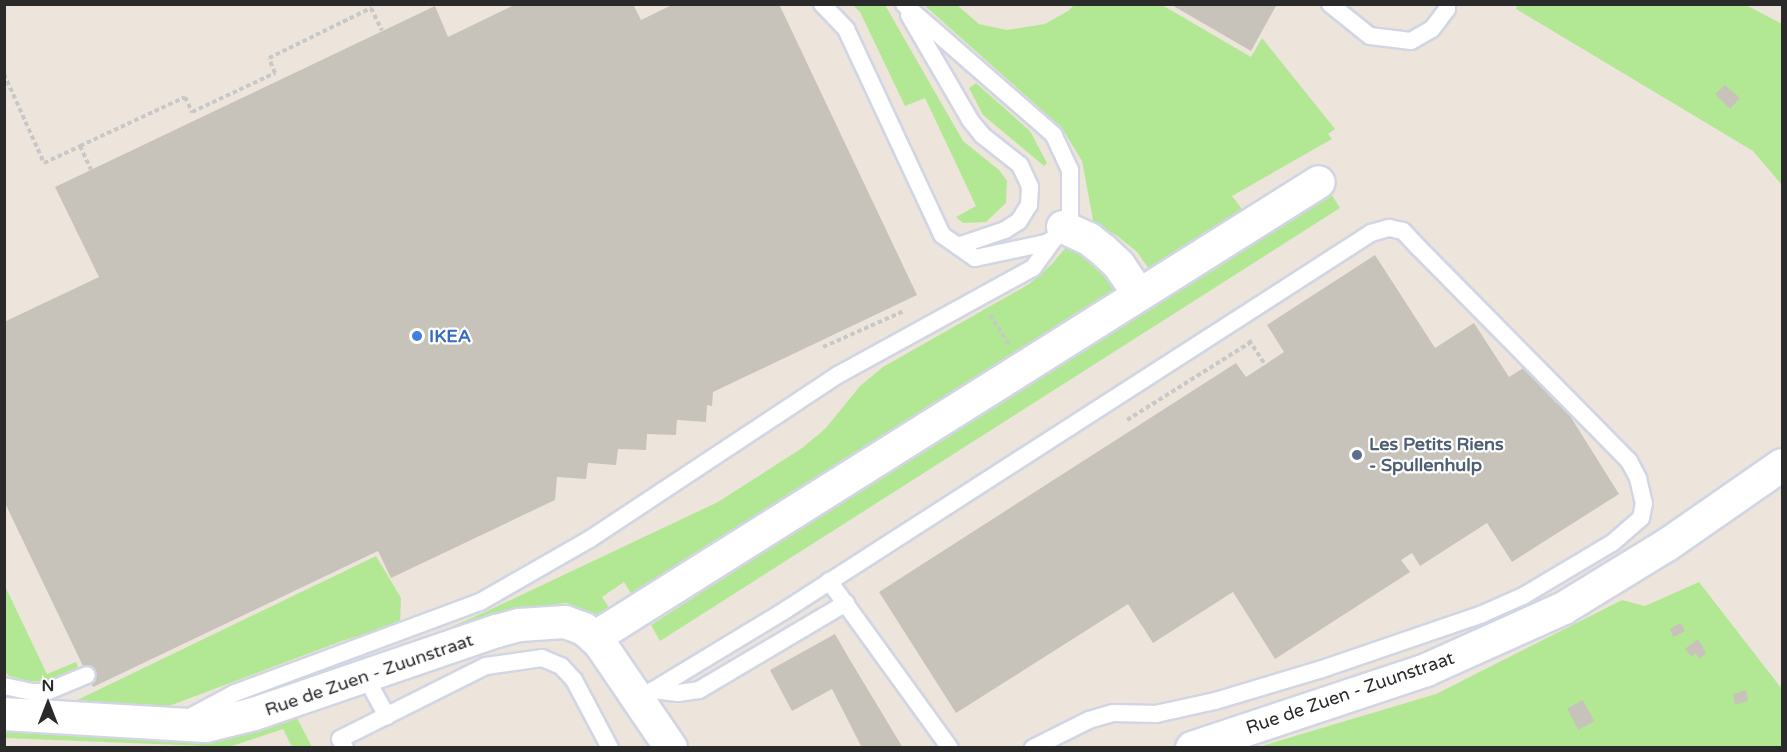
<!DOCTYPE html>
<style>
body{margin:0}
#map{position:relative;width:1787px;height:752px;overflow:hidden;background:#ede5db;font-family:"Varela Round",sans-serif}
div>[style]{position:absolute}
.green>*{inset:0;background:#b2e894}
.building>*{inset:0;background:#c8c3ba;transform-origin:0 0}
.path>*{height:4px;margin-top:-2px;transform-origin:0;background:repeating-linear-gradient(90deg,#c8c8c8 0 4.5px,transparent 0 7.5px)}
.roads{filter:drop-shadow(2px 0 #d1d5e4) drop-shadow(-2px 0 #d1d5e4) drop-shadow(0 2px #d1d5e4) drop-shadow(0 -2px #d1d5e4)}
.service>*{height:16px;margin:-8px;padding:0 8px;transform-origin:8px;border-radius:8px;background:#fff}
.minor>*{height:32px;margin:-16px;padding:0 16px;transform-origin:16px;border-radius:16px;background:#fff}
.dots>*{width:16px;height:16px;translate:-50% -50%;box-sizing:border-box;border:3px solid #fff;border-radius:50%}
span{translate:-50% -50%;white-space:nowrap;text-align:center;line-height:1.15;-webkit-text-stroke:4.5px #fff;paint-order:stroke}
.shop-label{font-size:18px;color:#366cbe;font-weight:700}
.left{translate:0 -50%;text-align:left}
.service-label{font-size:18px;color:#4e5e75;font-weight:700}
.street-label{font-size:18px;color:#2a2a2a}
.frame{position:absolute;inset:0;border:6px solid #2a2a2a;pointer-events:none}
.north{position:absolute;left:18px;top:674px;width:60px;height:60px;-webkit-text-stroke:4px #fff;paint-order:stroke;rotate:0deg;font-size:16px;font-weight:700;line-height:24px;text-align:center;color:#2a2a2a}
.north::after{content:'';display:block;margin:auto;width:21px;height:27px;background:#2a2a2a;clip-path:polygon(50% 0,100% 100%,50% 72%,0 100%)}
</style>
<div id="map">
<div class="green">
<div style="clip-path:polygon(1518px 4px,1746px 5px,1782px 24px,1782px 185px,1753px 151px,1516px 9px)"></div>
<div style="clip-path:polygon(853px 5px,885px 5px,963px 141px,999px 170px,1007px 181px,1006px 203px,986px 222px,963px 223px,956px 217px,976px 206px,925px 98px,905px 106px,860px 12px)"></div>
<div style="clip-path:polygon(924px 5px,957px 5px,979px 24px,1007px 30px,1045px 24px,1068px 11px,1074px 5px,1162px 5px,1251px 57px,1262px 38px,1335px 129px,1328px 134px,1332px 139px,1232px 196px,1245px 213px,1152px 273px,1137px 252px,1116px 235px,1094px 225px,1082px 161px,1062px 128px)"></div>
<div style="clip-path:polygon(976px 83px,1030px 131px,1047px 163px,1044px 166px,983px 115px,969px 88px)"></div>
<div style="clip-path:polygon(1328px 189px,1340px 208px,660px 641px,651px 625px)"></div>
<div style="clip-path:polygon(1067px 246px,1090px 260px,1119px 295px,636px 602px,624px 582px,602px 597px,614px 615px,586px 617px,579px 608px,567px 603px,555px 604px,394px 661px,357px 661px,433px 635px,485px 612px,718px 502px,802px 448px,825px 429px,860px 386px,883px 367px,1029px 284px,1051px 265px)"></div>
<div style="clip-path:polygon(376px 556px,401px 598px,400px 623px,342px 641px,161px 709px,71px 703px)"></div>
<div style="clip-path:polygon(1699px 582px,1782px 689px,1782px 747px,1255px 748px,1436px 694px,1622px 600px,1645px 606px)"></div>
<div style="clip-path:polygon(4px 584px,47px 674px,76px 662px,79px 669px,48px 682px,30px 681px,9px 676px,5px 672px)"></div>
<div style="clip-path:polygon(295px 714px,312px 747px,292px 747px,283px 729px,229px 747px,5px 738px,4px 726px)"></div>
</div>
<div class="building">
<div style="clip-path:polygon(516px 4px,633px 4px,641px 20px,674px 4px,779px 4px,917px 295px,713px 392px,712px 406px,707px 405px,706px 422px,677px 420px,676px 435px,647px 434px,646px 450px,618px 449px,616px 465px,588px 463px,586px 479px,557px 477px,555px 500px,391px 578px,378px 551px,93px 687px,4px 501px,4px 322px,99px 277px,55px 187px,435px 6px,448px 37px)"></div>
<div style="clip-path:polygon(1170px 4px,1277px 4px,1251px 51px)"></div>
<div style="clip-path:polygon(1725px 85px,1740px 98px,1730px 109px,1715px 94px)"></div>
<div style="clip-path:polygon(1375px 255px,1435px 348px,1474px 323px,1509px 377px,1525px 367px,1556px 403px,1560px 400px,1619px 494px,1512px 562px,1487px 523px,1420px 566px,1412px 553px,1401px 560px,1410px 572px,1275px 659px,1233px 592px,1153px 643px,1128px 604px,956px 713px,879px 592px,1236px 363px,1246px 377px,1284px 352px,1267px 325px)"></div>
<div style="left:1681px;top:623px;width:9px;height:13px;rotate:63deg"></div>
<div style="clip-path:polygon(835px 634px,850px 660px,903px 748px,858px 748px,861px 746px,832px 689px,792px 711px,770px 670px)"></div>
<div style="clip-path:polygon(1698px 639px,1706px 653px,1700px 659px,1695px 653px,1692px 657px,1685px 649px)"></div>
<div style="clip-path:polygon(1746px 690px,1748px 701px,1735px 705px,1733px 694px)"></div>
<div style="left:1583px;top:700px;width:24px;height:18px;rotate:62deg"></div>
</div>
<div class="path">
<div style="left:4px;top:74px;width:98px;rotate:65.8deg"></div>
<div style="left:44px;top:163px;width:40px;rotate:-25deg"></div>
<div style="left:80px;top:146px;width:26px;rotate:65deg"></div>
<div style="left:80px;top:146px;width:116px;rotate:-25deg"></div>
<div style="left:185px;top:97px;width:17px;rotate:65deg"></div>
<div style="left:192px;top:112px;width:92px;rotate:-25.2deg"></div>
<div style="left:275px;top:73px;width:16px;rotate:-112deg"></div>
<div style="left:269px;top:58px;width:114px;rotate:-26.1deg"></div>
<div style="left:371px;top:8px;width:25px;rotate:64deg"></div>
<div style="left:990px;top:315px;width:35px;rotate:57deg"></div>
<div style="left:1249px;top:340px;width:30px;rotate:57deg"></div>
<div style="left:823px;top:347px;width:89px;rotate:-24deg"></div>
<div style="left:1127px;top:420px;width:146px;rotate:-32.2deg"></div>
</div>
<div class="roads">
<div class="service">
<div style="left:822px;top:4px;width:35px;rotate:46deg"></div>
<div style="left:846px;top:29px;width:227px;rotate:65deg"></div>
<div style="left:942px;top:235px;width:40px;rotate:34.9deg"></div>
<div style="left:975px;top:258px;width:73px;rotate:-11.9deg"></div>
<div style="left:1046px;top:243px;width:12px;rotate:-31deg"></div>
<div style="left:1330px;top:4px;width:51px;rotate:38.7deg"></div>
<div style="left:1370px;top:36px;width:41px;rotate:7deg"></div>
<div style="left:1411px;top:41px;width:24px;rotate:-30deg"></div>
<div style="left:1432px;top:29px;width:25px;rotate:-53deg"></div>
<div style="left:1447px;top:9px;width:5px;rotate:-90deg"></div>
<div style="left:909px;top:15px;width:121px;rotate:59.8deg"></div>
<div style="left:970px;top:120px;width:19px;rotate:51deg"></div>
<div style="left:982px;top:135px;width:48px;rotate:38.3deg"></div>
<div style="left:1020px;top:165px;width:23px;rotate:65deg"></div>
<div style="left:1030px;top:186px;width:19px;rotate:93deg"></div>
<div style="left:1029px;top:205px;width:19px;rotate:122deg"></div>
<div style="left:1019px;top:221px;width:17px;rotate:147deg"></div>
<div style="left:1005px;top:230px;width:50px;rotate:161.2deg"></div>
<div style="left:829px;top:581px;width:206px;rotate:54.1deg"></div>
<div style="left:365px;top:676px;width:46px;rotate:61.2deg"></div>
<div style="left:4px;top:686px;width:30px;rotate:12deg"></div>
<div style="left:33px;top:692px;width:13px"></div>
<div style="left:46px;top:692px;width:44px;rotate:-22.5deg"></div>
<div style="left:653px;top:690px;width:25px;rotate:7deg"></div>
<div style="left:678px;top:693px;width:21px;rotate:-8deg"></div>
<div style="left:699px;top:690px;width:171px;rotate:-30.6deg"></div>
<div style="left:637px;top:700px;width:175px;rotate:-31.2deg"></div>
<div style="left:787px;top:609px;width:695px;rotate:-32.77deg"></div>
<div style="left:1371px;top:233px;width:19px;rotate:-16deg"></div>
<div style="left:1389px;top:228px;width:14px;rotate:12deg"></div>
<div style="left:1403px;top:231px;width:23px;rotate:47deg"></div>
<div style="left:1419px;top:248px;width:299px;rotate:45.4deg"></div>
<div style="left:1629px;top:461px;width:19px;rotate:62deg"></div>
<div style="left:1638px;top:478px;width:26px;rotate:77deg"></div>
<div style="left:1644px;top:503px;width:15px;rotate:101deg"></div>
<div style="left:1641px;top:518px;width:38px;rotate:139deg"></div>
<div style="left:1612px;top:543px;width:104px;rotate:149.2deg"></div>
<div style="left:1523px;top:596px;width:47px;rotate:156.2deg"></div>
<div style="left:1480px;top:615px;width:167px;rotate:161.1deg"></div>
<div style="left:1322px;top:669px;width:112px;rotate:163.3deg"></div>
<div style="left:1215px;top:701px;width:60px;rotate:167.6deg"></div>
<div style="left:1156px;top:714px;width:43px;rotate:-178.7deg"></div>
<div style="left:1113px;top:713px;width:25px;rotate:164deg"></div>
<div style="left:1089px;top:720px;width:63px;rotate:153.4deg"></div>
<div style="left:184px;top:720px;width:58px;rotate:-27.9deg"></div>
<div style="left:235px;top:693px;width:261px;rotate:-20.4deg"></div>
<div style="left:480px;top:602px;width:127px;rotate:-29.8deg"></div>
<div style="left:590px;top:539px;width:297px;rotate:-33.5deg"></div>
<div style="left:838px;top:375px;width:222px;rotate:-28.8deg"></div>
<div style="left:1033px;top:268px;width:63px;rotate:-54deg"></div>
<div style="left:1070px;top:217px;width:47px;rotate:-90deg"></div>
<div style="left:1070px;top:170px;width:38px;rotate:-115deg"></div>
<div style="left:1054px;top:135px;width:199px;rotate:-138.9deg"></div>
<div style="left:345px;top:748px;width:10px;rotate:-119deg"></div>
<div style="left:340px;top:739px;width:163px;rotate:-26.6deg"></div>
<div style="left:486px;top:666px;width:57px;rotate:-8.1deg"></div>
<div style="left:542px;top:658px;width:21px;rotate:23deg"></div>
<div style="left:561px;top:666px;width:19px;rotate:47deg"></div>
<div style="left:574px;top:680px;width:77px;rotate:62.1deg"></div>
</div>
<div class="minor">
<div style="left:1063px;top:227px;width:29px;rotate:25deg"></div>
<div style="left:1089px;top:239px;width:18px;rotate:38deg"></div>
<div style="left:1103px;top:250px;width:22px;rotate:43deg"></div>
<div style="left:1119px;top:265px;width:36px;rotate:56deg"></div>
<div style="left:594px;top:638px;width:856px;rotate:-32.17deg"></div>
<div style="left:4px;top:714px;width:202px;rotate:3.4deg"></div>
<div style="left:206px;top:726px;width:49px;rotate:-14deg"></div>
<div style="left:254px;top:714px;width:257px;rotate:-18.9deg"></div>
<div style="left:497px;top:631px;width:24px;rotate:-15deg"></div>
<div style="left:520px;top:625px;width:45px;rotate:-3.8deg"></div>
<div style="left:565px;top:622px;width:20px;rotate:20deg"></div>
<div style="left:584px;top:629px;width:20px;rotate:41deg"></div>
<div style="left:599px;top:642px;width:128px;rotate:55.8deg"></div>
<div style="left:1192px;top:748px;width:247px;rotate:-18.4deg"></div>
<div style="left:1426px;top:670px;width:151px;rotate:-24.2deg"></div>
<div style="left:1564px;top:608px;width:121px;rotate:-31.5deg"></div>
<div style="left:1667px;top:545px;width:140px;rotate:-34.8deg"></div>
</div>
</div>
<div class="dots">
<div style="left:417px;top:336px;background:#3f7fe0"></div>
<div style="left:1357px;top:455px;background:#5c6f8a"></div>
</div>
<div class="shop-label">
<span class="left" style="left:429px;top:336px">IKEA</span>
</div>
<div class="service-label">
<span class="left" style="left:1369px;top:455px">Les Petits Riens<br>- Spullenhulp</span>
</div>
<div class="street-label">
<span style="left:369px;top:675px;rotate:-19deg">Rue de Zuen - Zuunstraat</span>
<span style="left:1350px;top:693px;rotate:-19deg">Rue de Zuen - Zuunstraat</span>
</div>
<div class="frame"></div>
<div class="north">N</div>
</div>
